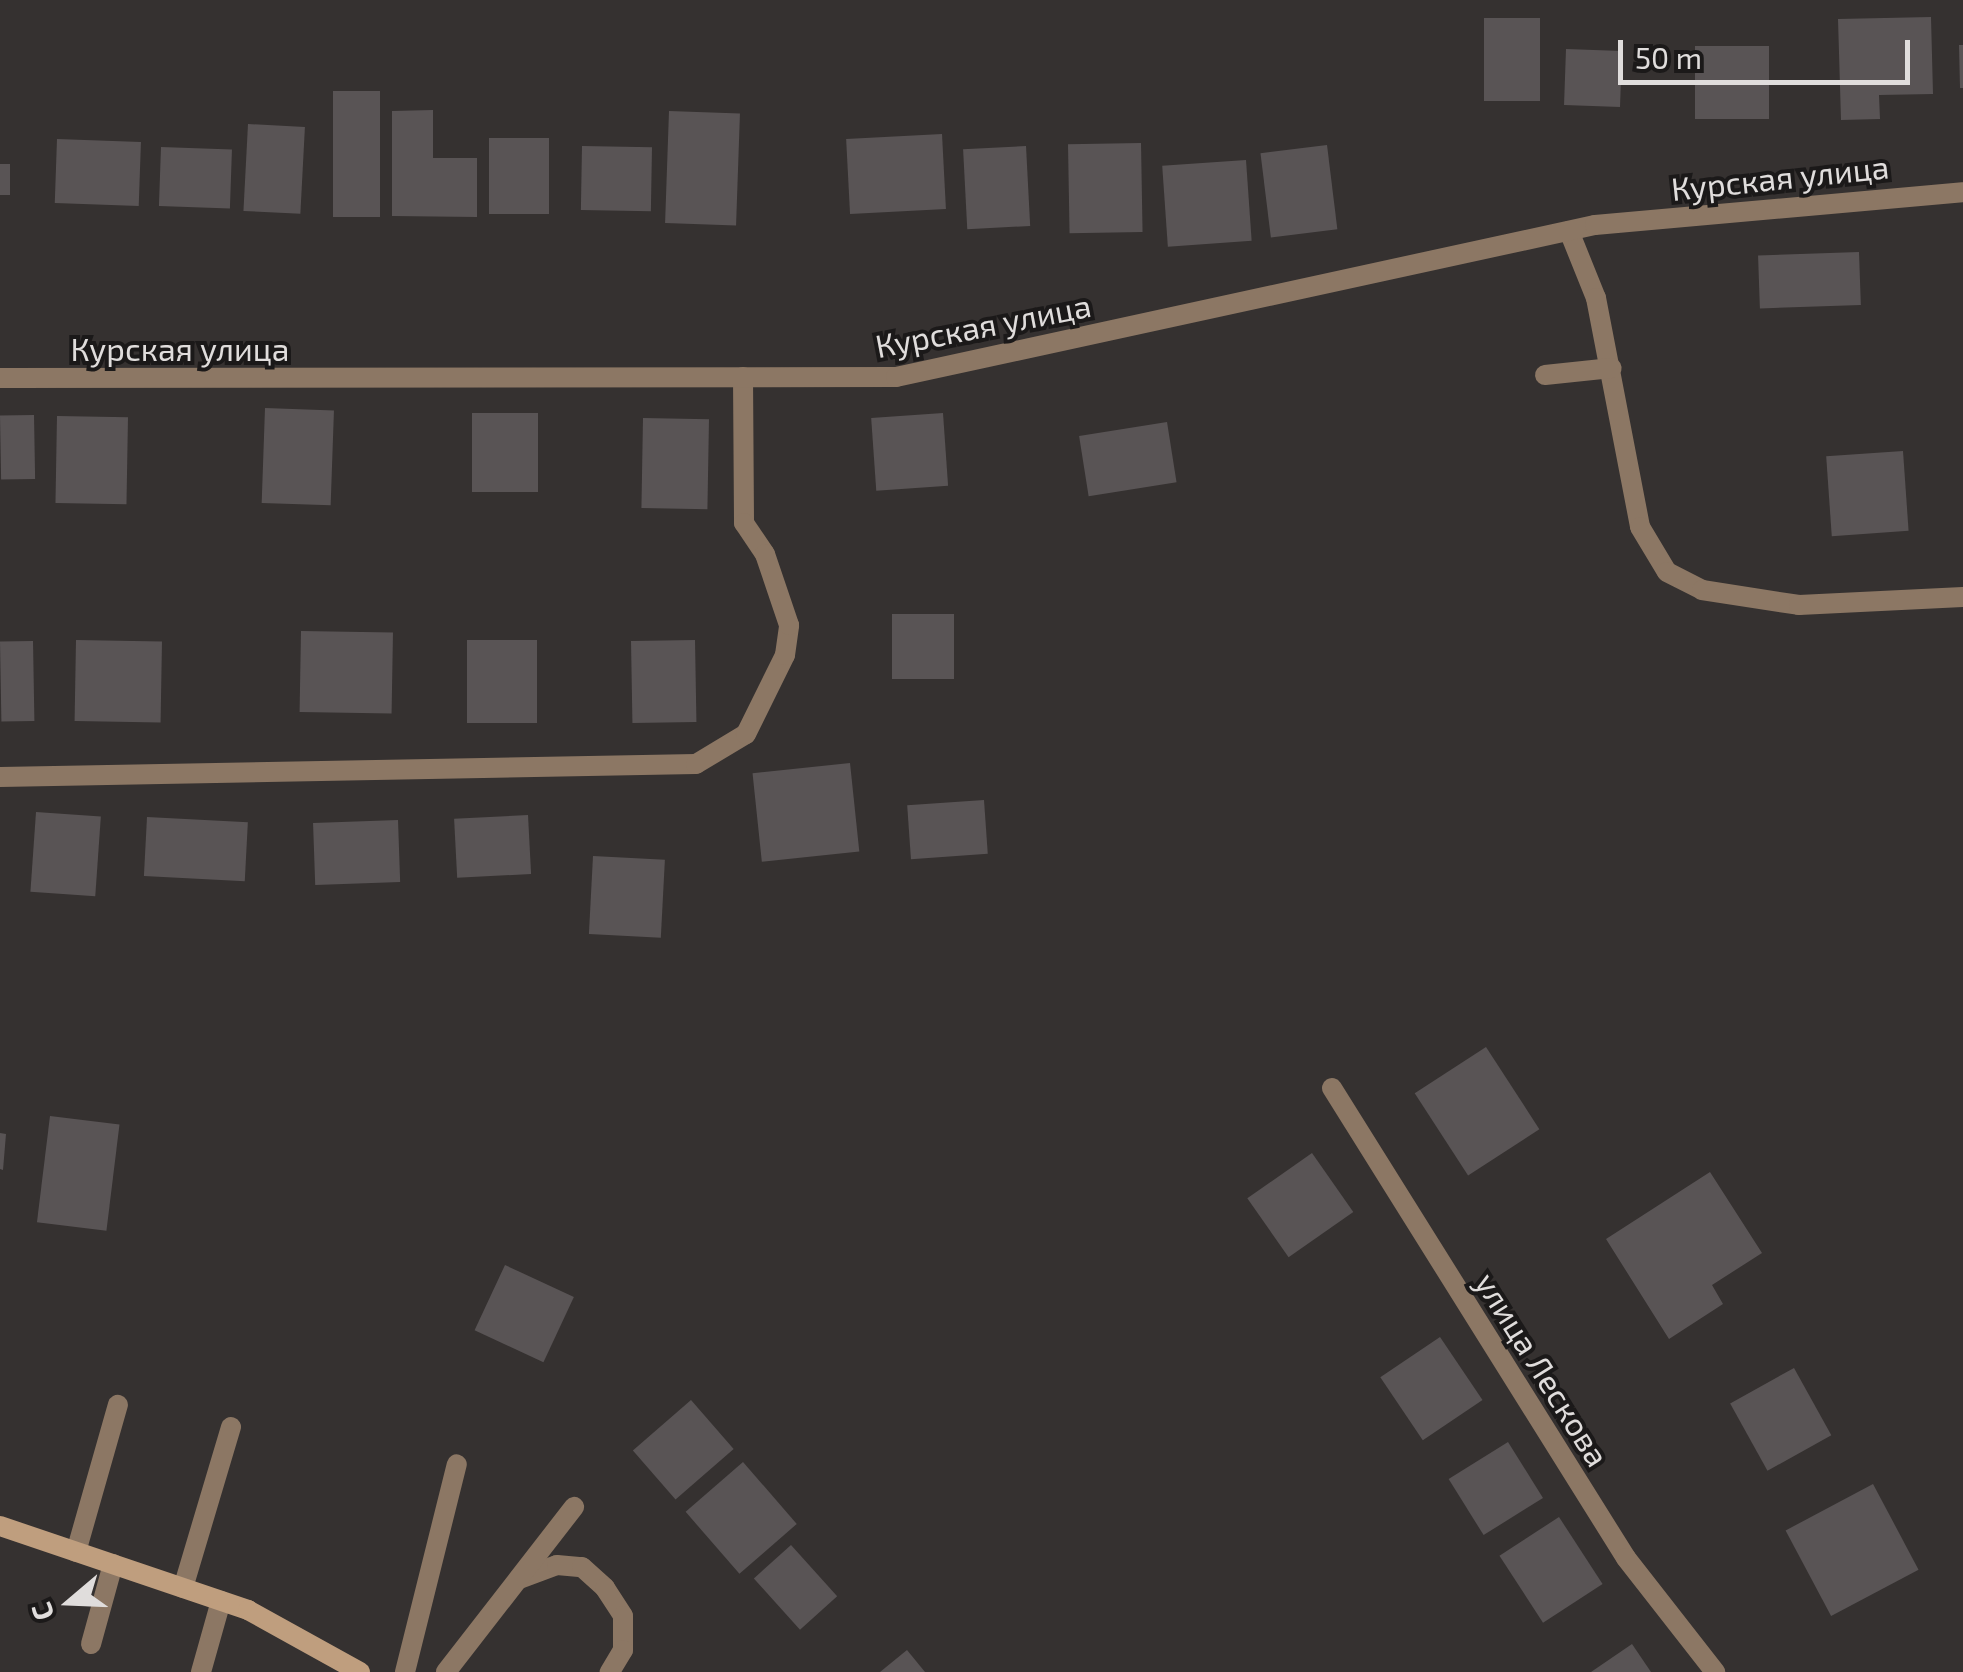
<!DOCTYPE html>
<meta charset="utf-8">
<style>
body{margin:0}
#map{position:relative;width:1963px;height:1672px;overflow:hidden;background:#353130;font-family:"Exo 2",sans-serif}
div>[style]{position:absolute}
.building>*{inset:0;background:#595455;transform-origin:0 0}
.lane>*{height:20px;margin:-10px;padding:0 10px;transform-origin:10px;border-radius:10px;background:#8c7764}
.street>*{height:20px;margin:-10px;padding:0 10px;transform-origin:10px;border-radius:10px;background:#8c7764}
.secondary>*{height:20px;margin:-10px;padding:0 10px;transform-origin:10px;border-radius:10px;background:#bf9e7e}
span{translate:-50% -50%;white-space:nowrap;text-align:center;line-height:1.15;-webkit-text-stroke:8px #1b1919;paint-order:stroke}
.street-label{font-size:32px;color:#e0dddc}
.north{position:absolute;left:20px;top:1552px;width:100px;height:100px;-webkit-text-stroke:8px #1b1919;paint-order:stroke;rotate:251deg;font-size:28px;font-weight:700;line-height:40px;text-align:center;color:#e0dddc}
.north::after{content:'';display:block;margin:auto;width:35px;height:45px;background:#e0dddc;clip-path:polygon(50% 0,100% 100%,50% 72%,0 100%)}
.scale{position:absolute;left:1618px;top:40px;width:292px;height:45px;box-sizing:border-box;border:5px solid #e0dddc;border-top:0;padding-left:12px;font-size:30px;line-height:35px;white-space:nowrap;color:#e0dddc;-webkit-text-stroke:8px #1b1919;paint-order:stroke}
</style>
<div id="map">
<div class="building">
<div style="clip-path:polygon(1931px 17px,1933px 94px,1879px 95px,1880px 119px,1841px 120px,1838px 19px)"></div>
<div style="left:1484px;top:18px;width:56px;height:83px"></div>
<div style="clip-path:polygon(1959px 45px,1963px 45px,1963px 88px,1960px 88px)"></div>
<div style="left:1769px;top:46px;width:73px;height:74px;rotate:90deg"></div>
<div style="left:1566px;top:49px;width:56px;height:56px;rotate:2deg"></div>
<div style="left:333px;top:91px;width:47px;height:126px"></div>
<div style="clip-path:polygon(433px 110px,433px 158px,477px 158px,477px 217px,392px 216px,392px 111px)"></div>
<div style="left:669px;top:111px;width:71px;height:112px;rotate:2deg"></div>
<div style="left:248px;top:124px;width:57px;height:87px;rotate:3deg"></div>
<div style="left:942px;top:134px;width:75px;height:96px;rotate:87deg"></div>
<div style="left:489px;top:138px;width:60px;height:76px"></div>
<div style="left:57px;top:139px;width:84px;height:64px;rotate:2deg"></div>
<div style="left:1141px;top:143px;width:89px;height:73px;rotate:89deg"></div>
<div style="left:1327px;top:145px;width:85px;height:67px;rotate:83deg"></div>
<div style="left:582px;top:146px;width:70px;height:64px;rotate:1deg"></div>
<div style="left:1026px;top:146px;width:80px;height:63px;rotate:87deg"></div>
<div style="left:161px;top:147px;width:71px;height:59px;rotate:2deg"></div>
<div style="left:1246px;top:160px;width:81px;height:84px;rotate:86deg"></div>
<div style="left:0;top:164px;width:10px;height:31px"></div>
<div style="left:1859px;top:252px;width:53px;height:101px;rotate:88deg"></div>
<div style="left:265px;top:408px;width:69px;height:95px;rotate:2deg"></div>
<div style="left:472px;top:413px;width:66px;height:79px"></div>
<div style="left:943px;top:413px;width:73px;height:72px;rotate:86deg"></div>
<div style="left:34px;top:415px;width:64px;height:34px;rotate:89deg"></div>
<div style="left:57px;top:416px;width:71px;height:87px;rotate:1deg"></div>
<div style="left:643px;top:418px;width:66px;height:90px;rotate:1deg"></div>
<div style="left:1167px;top:422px;width:61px;height:89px;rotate:81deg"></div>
<div style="left:1903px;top:451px;width:80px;height:77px;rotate:86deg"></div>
<div style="left:892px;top:614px;width:62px;height:65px"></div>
<div style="left:301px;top:631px;width:92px;height:81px;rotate:1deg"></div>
<div style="left:76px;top:640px;width:86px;height:81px;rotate:1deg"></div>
<div style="left:537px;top:640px;width:83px;height:70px;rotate:90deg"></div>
<div style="left:695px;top:640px;width:82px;height:64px;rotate:89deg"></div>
<div style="left:33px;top:641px;width:80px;height:33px;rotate:89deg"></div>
<div style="left:850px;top:763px;width:89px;height:98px;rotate:84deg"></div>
<div style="left:984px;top:800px;width:54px;height:77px;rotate:86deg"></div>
<div style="left:36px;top:812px;width:65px;height:80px;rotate:4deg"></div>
<div style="left:528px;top:815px;width:59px;height:74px;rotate:87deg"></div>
<div style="left:147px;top:817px;width:101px;height:59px;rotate:3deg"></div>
<div style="left:398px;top:820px;width:62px;height:85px;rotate:88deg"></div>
<div style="left:593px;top:856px;width:72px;height:78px;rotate:3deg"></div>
<div style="left:1486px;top:1047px;width:98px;height:85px;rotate:57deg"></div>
<div style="left:50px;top:1116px;width:70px;height:107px;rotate:7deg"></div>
<div style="clip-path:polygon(0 1133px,6px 1134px,3px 1170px,0 1169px)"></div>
<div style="left:1312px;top:1153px;width:72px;height:79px;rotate:55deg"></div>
<div style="clip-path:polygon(1710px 1172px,1762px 1253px,1712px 1285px,1723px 1304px,1669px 1339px,1606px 1239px)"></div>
<div style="left:505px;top:1265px;width:76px;height:72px;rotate:25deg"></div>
<div style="left:1440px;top:1337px;width:76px;height:72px;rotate:56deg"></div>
<div style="left:1794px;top:1368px;width:77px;height:73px;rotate:61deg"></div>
<div style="left:691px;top:1400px;width:65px;height:77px;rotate:49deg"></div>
<div style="left:1508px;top:1442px;width:66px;height:70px;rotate:58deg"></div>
<div style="left:743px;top:1462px;width:82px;height:76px;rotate:49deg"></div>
<div style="left:1873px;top:1484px;width:97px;height:99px;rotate:62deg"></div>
<div style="left:1559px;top:1517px;width:80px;height:71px;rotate:57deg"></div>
<div style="left:791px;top:1545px;width:69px;height:50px;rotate:48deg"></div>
<div style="clip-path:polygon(1632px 1644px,1651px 1672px,1591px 1672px)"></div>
<div style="clip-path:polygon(907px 1650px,925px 1672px,880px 1672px)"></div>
</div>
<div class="lane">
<div style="left:1569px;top:231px;width:72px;rotate:68.1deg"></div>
<div style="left:1596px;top:298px;width:233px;rotate:79.1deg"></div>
<div style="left:1640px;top:527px;width:52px;rotate:59deg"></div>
<div style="left:1667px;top:572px;width:39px;rotate:27deg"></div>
<div style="left:1545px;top:375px;width:67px;rotate:-6deg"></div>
<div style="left:743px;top:377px;width:146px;rotate:89.6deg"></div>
<div style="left:744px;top:523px;width:37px;rotate:56deg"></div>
<div style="left:76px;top:1552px;width:153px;rotate:-74.1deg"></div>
<div style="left:519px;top:1579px;width:40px;rotate:-20.2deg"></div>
<div style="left:557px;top:1565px;width:25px;rotate:5deg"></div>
<div style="left:582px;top:1567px;width:31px;rotate:42deg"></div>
<div style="left:605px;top:1588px;width:33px;rotate:57deg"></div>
<div style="left:623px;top:1616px;width:34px;rotate:90deg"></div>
<div style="left:623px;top:1650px;width:26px;rotate:121deg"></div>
<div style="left:183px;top:1588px;width:168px;rotate:-73.4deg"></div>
<div style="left:91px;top:1644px;width:83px;rotate:-74.6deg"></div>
<div style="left:201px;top:1672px;width:74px;rotate:-74.3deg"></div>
<div style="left:405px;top:1672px;width:214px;rotate:-76deg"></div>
<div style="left:446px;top:1672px;width:209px;rotate:-52.2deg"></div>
</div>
<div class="street">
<div style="left:0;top:378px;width:896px;rotate:-0.06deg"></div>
<div style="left:896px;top:377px;width:715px;rotate:-12.27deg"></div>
<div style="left:1595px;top:225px;width:369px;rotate:-5.1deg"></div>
<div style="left:1702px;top:590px;width:98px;rotate:8.8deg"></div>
<div style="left:1799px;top:605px;width:164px;rotate:-2.8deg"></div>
<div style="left:0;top:777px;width:696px;rotate:-1.07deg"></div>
<div style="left:696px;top:764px;width:58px;rotate:-31deg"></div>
<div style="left:746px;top:734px;width:88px;rotate:-63.7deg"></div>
<div style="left:785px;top:655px;width:30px;rotate:-82deg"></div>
<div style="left:789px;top:625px;width:75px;rotate:-108.7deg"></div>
<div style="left:1332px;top:1088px;width:554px;rotate:57.97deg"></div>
<div style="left:1626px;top:1558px;width:145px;rotate:52deg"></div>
</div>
<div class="secondary">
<div style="left:0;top:1526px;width:262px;rotate:18.7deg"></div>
<div style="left:248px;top:1610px;width:128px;rotate:29deg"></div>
</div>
<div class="street-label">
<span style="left:1780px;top:177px;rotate:-6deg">Курская улица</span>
<span style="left:983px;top:325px;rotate:-11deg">Курская улица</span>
<span style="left:180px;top:348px">Курская улица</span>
<span style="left:1543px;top:1369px;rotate:58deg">улица Лескова</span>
</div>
<div class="north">С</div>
<div class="scale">50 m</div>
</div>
